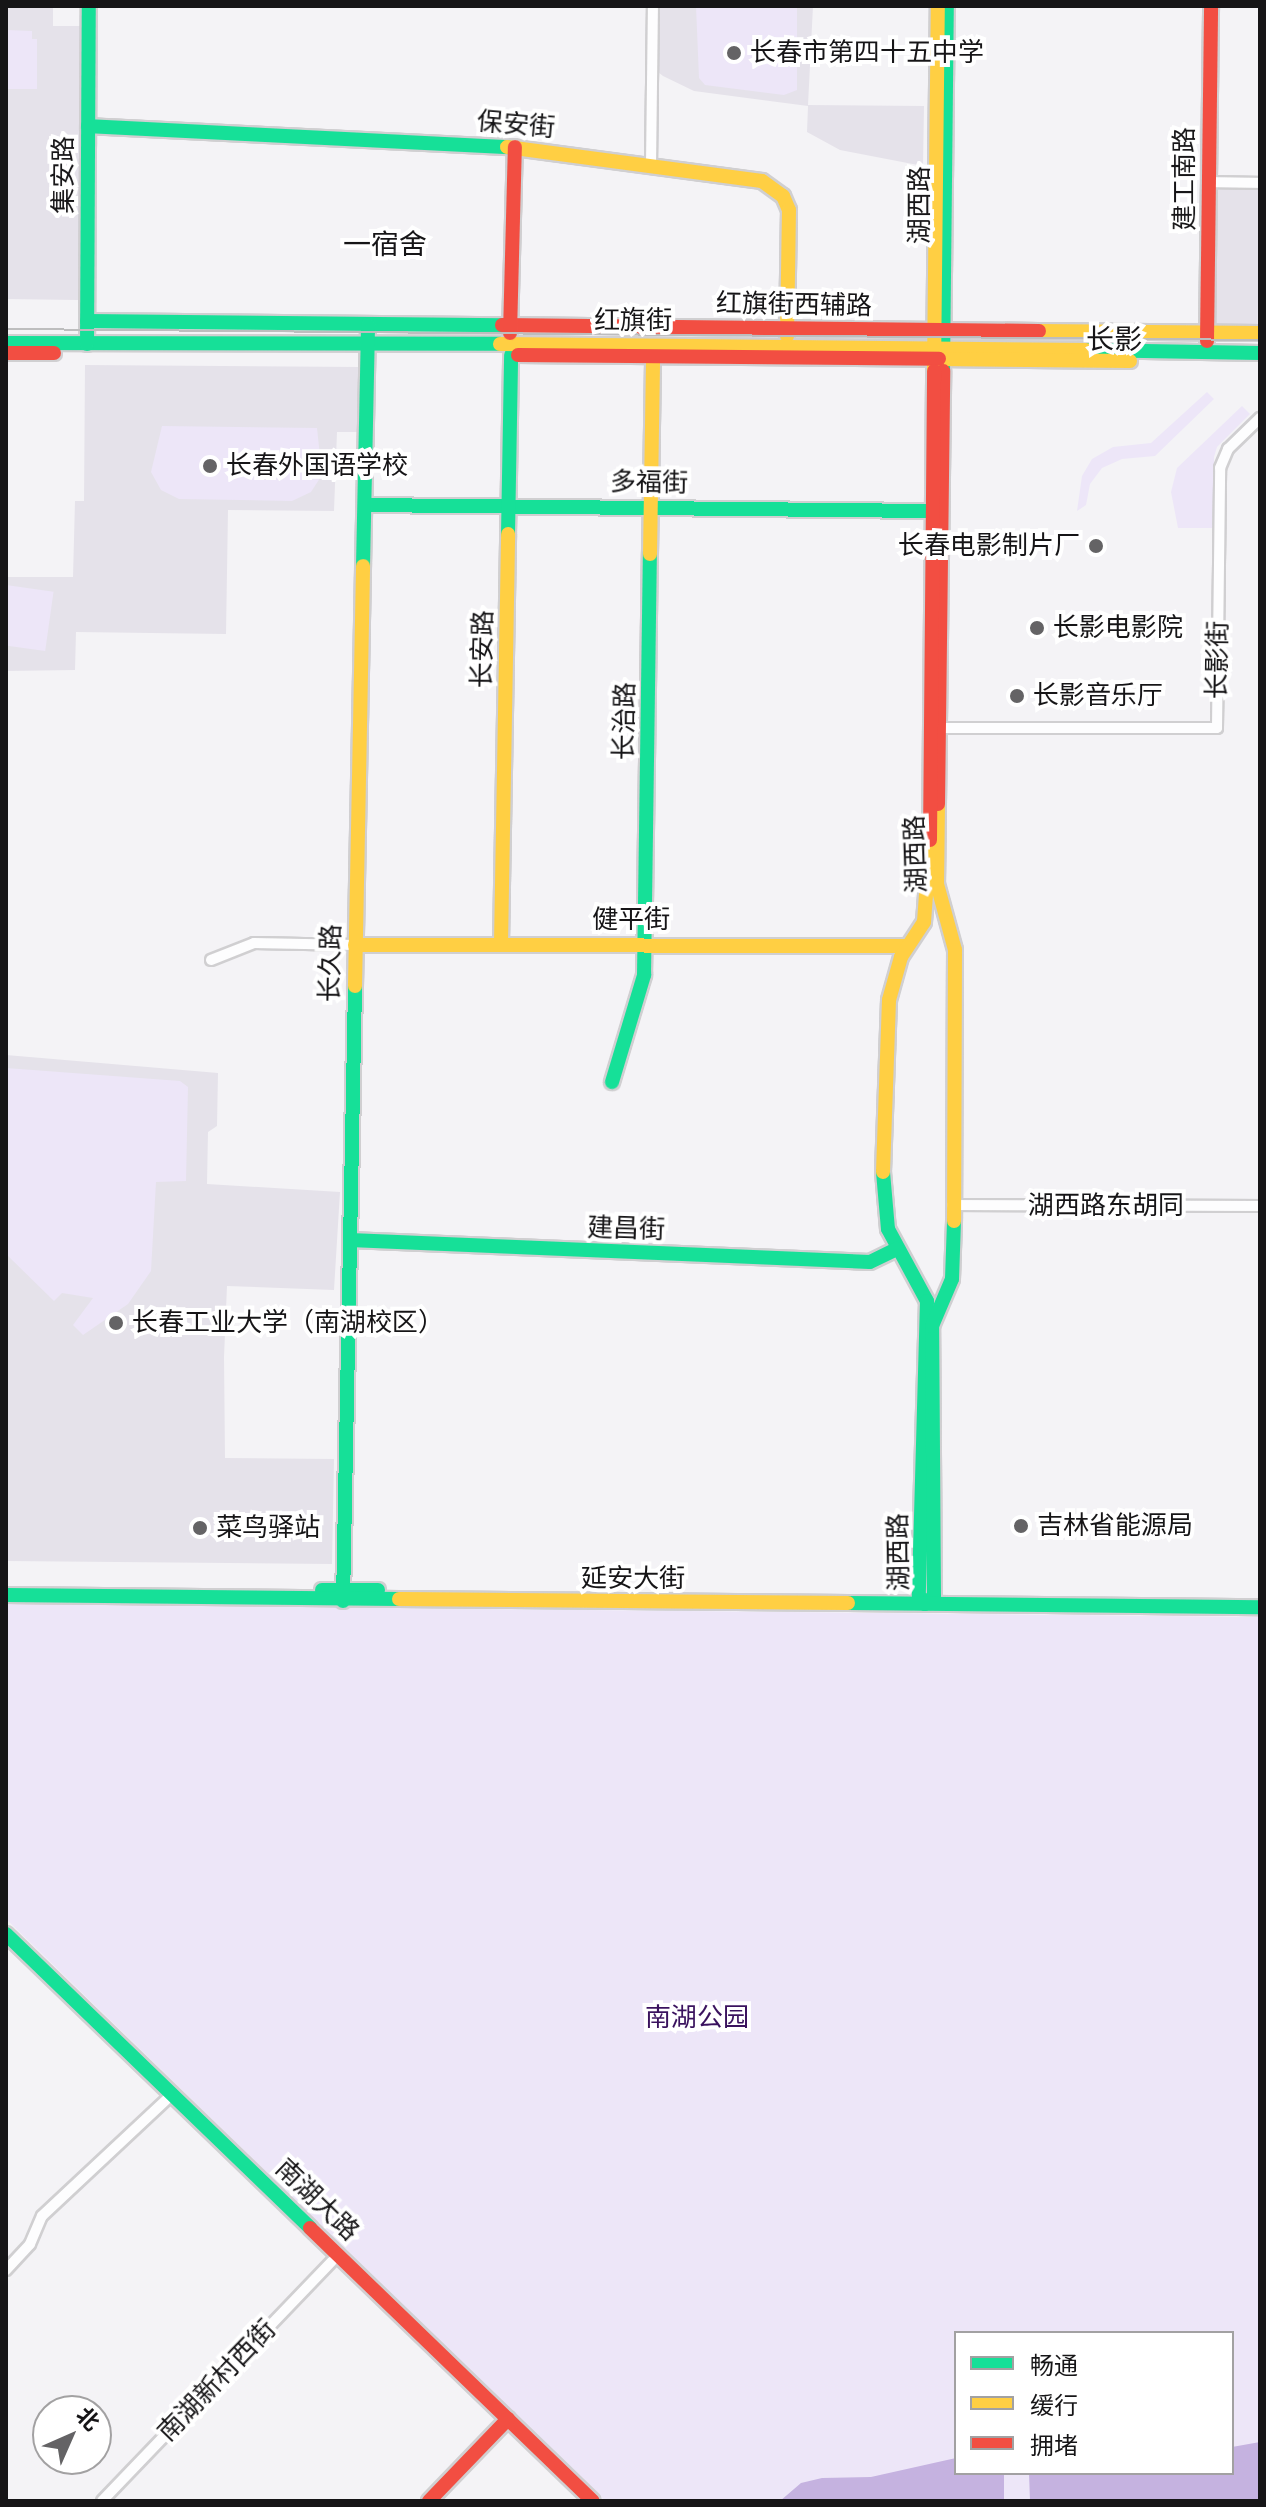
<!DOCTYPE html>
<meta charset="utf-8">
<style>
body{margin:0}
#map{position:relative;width:1266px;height:2507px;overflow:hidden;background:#f4f3f6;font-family:"DejaVu Sans","Noto Sans SC",sans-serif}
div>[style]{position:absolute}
.built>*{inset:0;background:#e5e2ea;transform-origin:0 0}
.green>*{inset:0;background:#ede6f8;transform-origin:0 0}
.water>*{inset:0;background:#c5b2e0}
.roads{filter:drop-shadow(2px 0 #d0cfd1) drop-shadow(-2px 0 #d0cfd1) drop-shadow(0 2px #d0cfd1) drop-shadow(0 -2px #d0cfd1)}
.street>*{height:10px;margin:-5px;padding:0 5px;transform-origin:5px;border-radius:5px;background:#fdfdfe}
.fast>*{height:14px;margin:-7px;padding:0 7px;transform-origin:7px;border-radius:7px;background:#16e098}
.slow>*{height:14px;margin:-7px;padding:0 7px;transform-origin:7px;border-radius:7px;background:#ffcf43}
.jam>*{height:14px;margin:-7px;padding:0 7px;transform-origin:7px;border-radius:7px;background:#f24e42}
.tram>*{height:2px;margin:-1px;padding:0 1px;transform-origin:1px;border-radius:1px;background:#bdbdbe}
.dots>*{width:22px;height:22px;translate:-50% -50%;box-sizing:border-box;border:4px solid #fff;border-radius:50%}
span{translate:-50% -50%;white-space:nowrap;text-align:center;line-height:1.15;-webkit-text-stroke:8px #fff;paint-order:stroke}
.poi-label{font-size:26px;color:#161517}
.left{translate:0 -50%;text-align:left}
.right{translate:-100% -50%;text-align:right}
.street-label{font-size:26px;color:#161517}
.park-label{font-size:26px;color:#3a125e}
.neighbourhood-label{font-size:28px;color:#161517}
.frame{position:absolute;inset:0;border:8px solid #161517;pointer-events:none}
.legend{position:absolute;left:954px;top:2331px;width:280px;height:144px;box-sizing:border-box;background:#fff;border:2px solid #a2a1a2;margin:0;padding:10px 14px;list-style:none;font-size:24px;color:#161517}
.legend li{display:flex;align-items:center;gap:16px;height:40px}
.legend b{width:40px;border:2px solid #a2a1a2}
.north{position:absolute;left:32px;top:2395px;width:80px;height:80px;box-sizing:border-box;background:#fff;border:2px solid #a2a1a2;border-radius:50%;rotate:45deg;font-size:22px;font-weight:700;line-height:32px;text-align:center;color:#161517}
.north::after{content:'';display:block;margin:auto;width:28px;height:36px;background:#646365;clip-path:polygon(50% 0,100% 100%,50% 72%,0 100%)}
</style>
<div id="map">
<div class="built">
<div style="clip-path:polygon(6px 6px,53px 6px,53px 26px,84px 26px,78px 300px,6px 299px)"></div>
<div style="clip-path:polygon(658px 6px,813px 6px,808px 105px,924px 106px,923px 166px,840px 150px,807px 132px,808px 106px,694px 91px,663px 76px,658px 72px)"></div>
<div style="left:1214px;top:186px;width:46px;height:142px;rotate:1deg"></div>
<div style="clip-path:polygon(85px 365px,359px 367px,358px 432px,337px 432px,334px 511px,228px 510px,226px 634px,76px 632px,75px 670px,6px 671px,6px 577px,73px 577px,75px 501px,84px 501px)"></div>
<div style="clip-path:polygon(6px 1055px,218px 1073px,217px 1126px,208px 1132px,207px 1184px,340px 1192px,334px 1290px,227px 1286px,224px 1357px,225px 1458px,334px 1459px,332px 1564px,6px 1561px)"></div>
</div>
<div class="green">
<div style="clip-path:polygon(696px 6px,797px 6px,797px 90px,784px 95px,705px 85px,699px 78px)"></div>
<div style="clip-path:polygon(6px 30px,32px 31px,32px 39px,37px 39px,37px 89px,6px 89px)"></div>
<div style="clip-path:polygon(1207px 392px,1214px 399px,1155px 456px,1122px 459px,1102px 468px,1090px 484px,1086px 505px,1077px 511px,1082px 476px,1092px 459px,1113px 447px,1151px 443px)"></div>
<div style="clip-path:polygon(1242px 406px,1250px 414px,1217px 447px,1214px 457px,1214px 528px,1178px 528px,1171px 492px,1177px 468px)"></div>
<div style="clip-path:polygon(162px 426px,317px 428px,322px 475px,311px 492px,292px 501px,179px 499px,161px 490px,151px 472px)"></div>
<div style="left:6px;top:585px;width:48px;height:60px;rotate:8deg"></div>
<div style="clip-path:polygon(6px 1068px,180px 1081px,188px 1087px,186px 1181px,156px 1182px,151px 1271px,128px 1304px,83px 1335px,73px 1325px,93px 1298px,62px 1293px,54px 1301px,6px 1254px)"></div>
<div style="clip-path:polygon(evenodd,6px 1604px,1260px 1617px,1260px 2501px,605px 2501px,6px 1919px,6px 1604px,956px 2333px,1232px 2333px,1232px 2473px,956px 2473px,956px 2333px)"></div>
</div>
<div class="water">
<div style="clip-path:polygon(1260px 2442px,1260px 2501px,1030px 2501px,1029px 2473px,1232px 2473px,1232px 2447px)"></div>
<div style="clip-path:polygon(956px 2458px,956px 2473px,1004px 2473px,1004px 2501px,780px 2501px,801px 2483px,822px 2478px,871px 2477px)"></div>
</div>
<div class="roads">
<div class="street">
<div style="left:651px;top:165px;width:159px;rotate:-89.3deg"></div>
<div style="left:1209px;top:182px;width:51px;rotate:1.1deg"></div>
<div style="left:932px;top:728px;width:285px"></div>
<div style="left:1217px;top:728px;width:260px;rotate:-89.3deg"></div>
<div style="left:1220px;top:468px;width:21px;rotate:-67deg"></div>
<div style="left:1228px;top:449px;width:45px;rotate:-44.1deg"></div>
<div style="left:211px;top:960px;width:46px;rotate:-21.6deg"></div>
<div style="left:254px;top:943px;width:101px;rotate:1.1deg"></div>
<div style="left:952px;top:1205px;width:308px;rotate:0.2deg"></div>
<div style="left:6px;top:2270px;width:35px;rotate:-47deg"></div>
<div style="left:30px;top:2244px;width:30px;rotate:-67deg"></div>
<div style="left:42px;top:2216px;width:170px;rotate:-43.1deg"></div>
<div style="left:102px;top:2501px;width:332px;rotate:-46.2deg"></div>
</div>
<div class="fast">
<div style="left:88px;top:126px;width:420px;rotate:2.9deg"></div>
<div style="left:87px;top:321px;width:415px;rotate:0.6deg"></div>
<div style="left:6px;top:343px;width:494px;rotate:0.1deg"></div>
<div style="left:87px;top:344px;width:338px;rotate:-89.7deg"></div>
<div style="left:1086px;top:350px;width:174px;rotate:1deg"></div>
<div style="left:943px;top:371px;width:365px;rotate:-89.4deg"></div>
<div style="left:365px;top:505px;width:568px;rotate:0.61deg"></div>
<div style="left:508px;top:534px;width:179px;rotate:-89deg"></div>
<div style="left:363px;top:566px;width:241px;rotate:-88.8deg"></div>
<div style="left:612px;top:1082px;width:112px;rotate:-73.3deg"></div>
<div style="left:644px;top:975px;width:421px;rotate:-89.2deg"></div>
<div style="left:883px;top:1172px;width:57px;rotate:85deg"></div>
<div style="left:888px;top:1229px;width:82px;rotate:61.6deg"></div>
<div style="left:927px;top:1301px;width:295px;rotate:91.6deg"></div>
<div style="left:919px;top:1596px;width:10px;rotate:53deg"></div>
<div style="left:925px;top:1604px;width:12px;rotate:-42deg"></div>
<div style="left:934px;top:1596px;width:270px;rotate:-90.4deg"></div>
<div style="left:932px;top:1326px;width:51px;rotate:-66.9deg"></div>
<div style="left:952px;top:1279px;width:58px;rotate:-88deg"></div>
<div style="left:350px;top:1240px;width:520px;rotate:2.42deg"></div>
<div style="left:870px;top:1262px;width:30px;rotate:-26deg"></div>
<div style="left:322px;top:1590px;width:56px"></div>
<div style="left:6px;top:1595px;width:393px;rotate:0.6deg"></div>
<div style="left:343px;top:1601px;width:615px;rotate:-88.88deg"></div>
<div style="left:848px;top:1603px;width:412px;rotate:0.6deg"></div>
<div style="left:6px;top:1934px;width:423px;rotate:44deg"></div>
</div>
<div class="slow">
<div style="left:507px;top:147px;width:257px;rotate:7.6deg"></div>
<div style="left:762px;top:181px;width:26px;rotate:36deg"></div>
<div style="left:783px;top:196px;width:15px;rotate:67deg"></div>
<div style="left:789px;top:210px;width:126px;rotate:90.9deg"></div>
<div style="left:1039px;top:331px;width:221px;rotate:0.5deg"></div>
<div style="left:500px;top:344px;width:586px;rotate:0.59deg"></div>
<div style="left:939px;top:359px;width:191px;rotate:0.6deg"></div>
<div style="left:934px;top:371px;width:365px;rotate:-89.4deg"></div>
<div style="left:650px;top:554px;width:198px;rotate:-89.1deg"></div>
<div style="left:938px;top:804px;width:80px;rotate:90.7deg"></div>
<div style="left:937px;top:884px;width:68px;rotate:74.7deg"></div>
<div style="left:955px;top:950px;width:271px;rotate:90.2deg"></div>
<div style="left:501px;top:943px;width:409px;rotate:-89deg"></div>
<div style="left:355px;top:945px;width:552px;rotate:0.1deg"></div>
<div style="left:355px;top:986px;width:420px;rotate:-88.9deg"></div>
<div style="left:883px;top:1172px;width:172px;rotate:-88deg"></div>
<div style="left:889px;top:1000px;width:45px;rotate:-74.4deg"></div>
<div style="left:901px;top:957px;width:42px;rotate:-56.7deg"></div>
<div style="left:924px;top:922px;width:82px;rotate:-85.8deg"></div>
<div style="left:399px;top:1599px;width:449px;rotate:0.5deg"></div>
</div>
<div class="jam">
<div style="left:502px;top:325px;width:537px;rotate:0.64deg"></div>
<div style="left:510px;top:333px;width:186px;rotate:-88.5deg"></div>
<div style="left:1207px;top:341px;width:335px;rotate:-89.3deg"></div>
<div style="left:6px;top:353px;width:48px"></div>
<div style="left:518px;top:355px;width:421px;rotate:0.5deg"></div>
<div style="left:938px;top:804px;width:433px;rotate:-89.3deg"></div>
<div style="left:930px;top:840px;width:469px;rotate:-89.5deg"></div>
<div style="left:310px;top:2228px;width:393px;rotate:44deg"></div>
<div style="left:429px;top:2501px;width:114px;rotate:-46.1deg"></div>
</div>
</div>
<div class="tram">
<div style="left:6px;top:329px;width:1254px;rotate:0.5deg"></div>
</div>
<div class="dots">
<div style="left:734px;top:53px;background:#646365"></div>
<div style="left:210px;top:466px;background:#646365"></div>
<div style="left:1096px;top:546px;background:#646365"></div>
<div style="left:1037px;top:628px;background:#646365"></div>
<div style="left:1017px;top:696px;background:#646365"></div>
<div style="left:116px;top:1323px;background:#646365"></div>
<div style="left:1021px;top:1526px;background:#646365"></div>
<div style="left:200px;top:1528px;background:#646365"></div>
</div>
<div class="poi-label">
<span class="left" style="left:750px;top:53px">长春市第四十五中学</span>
<span class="left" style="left:226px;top:466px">长春外国语学校</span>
<span class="right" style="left:1080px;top:546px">长春电影制片厂</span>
<span class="left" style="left:1053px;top:628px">长影电影院</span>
<span class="left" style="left:1033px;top:696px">长影音乐厅</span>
<span class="left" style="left:132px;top:1323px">长春工业大学（南湖校区）</span>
<span class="left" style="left:1037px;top:1526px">吉林省能源局</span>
<span class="left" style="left:216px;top:1528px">菜鸟驿站</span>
</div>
<div class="street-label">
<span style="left:516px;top:125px;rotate:5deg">保安街</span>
<span style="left:64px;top:175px;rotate:-90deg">集安路</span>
<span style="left:1185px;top:179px;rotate:-90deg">建工南路</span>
<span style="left:920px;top:205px;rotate:-90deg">湖西路</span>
<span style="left:794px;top:305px;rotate:1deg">红旗街西辅路</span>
<span style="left:633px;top:321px">红旗街</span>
<span style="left:649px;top:483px;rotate:1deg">多福街</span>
<span style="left:483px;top:649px;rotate:-89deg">长安路</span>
<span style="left:1218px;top:660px;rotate:-89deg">长影街</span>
<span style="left:625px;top:721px;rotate:-89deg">长治路</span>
<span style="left:916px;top:854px;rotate:-92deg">湖西路</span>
<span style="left:631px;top:920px">健平街</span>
<span style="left:331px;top:963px;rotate:-89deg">长久路</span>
<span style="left:1106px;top:1206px">湖西路东胡同</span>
<span style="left:626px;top:1229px;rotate:2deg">建昌街</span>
<span style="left:899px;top:1552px;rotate:-91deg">湖西路</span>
<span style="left:633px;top:1579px">延安大街</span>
<span style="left:317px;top:2200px;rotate:44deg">南湖大路</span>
<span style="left:217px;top:2381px;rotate:-46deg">南湖新村西街</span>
</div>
<div class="park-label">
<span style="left:697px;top:2018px">南湖公园</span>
</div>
<div class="neighbourhood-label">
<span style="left:385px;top:245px">一宿舍</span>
<span style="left:1114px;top:340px">长影</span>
</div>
<div class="frame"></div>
<ul class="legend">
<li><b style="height:10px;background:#16e098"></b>畅通</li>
<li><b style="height:10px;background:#ffcf43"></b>缓行</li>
<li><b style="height:10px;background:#f24e42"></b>拥堵</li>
</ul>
<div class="north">北</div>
</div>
